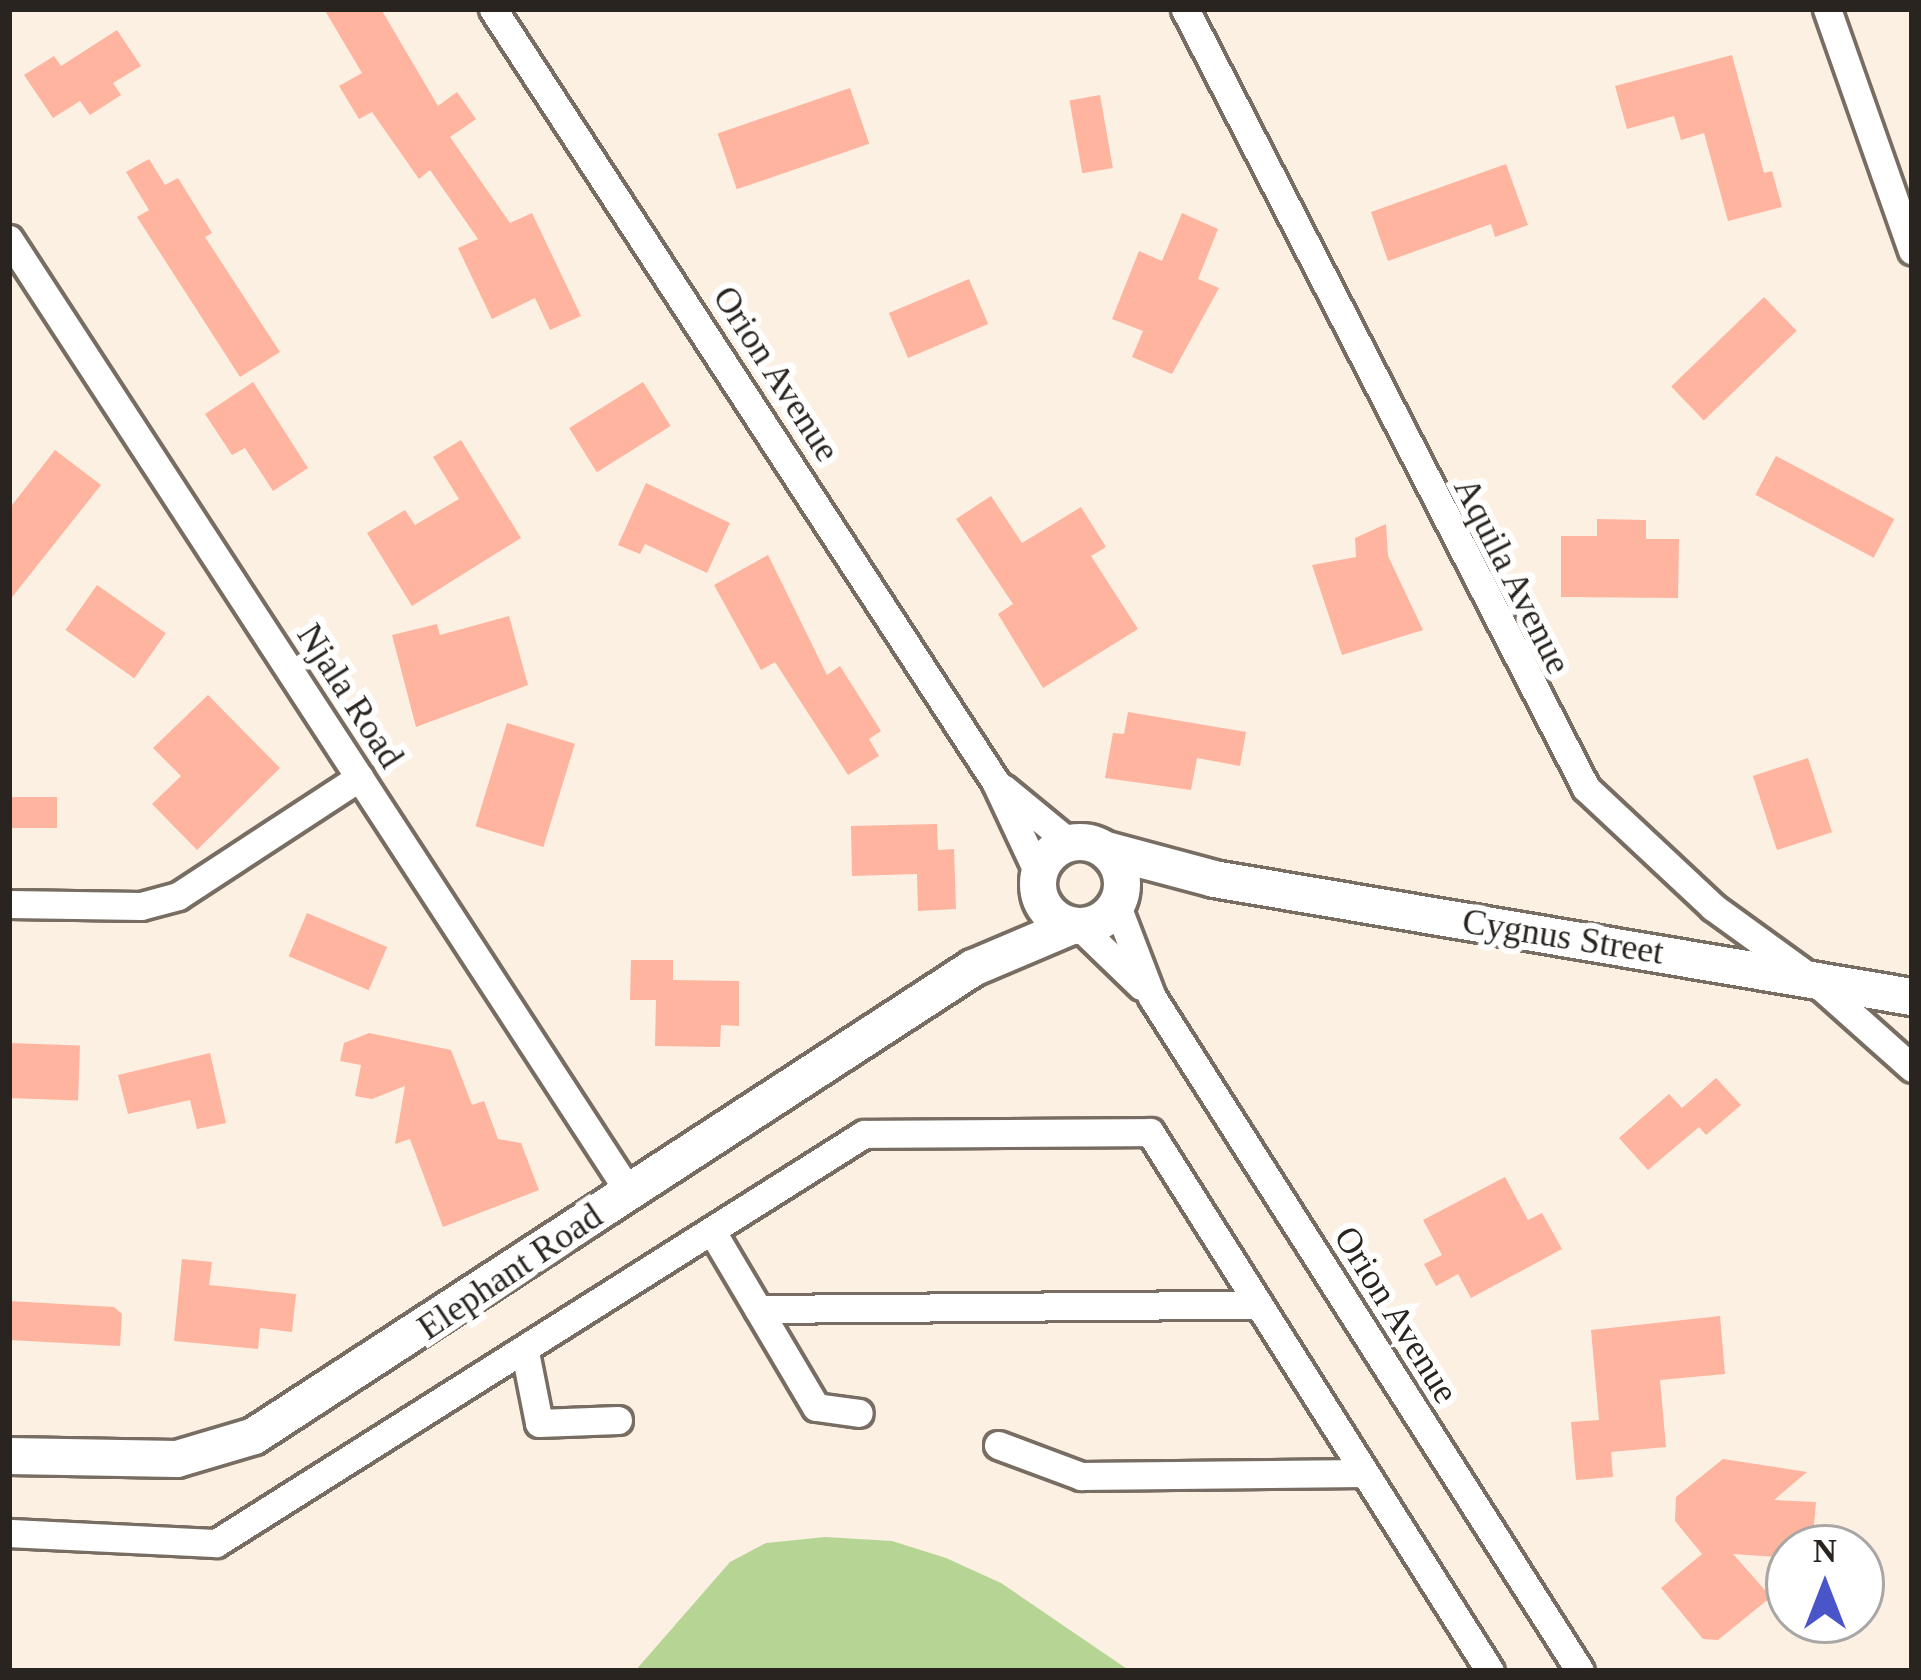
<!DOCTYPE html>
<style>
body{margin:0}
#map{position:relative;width:1921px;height:1680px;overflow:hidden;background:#fcf0e3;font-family:"Times New Roman",serif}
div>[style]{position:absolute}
.water>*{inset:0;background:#b6d595}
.building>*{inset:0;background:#feb49e;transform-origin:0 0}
.roads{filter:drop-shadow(3px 0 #786d62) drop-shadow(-3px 0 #786d62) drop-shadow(0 3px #786d62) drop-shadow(0 -3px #786d62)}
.street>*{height:27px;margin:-13.5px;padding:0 13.5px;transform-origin:13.5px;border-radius:13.5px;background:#fff}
.secondary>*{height:36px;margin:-18px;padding:0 18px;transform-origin:18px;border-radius:18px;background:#fff}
.secondary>.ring{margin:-18px;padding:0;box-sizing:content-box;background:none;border:36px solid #fff;border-radius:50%}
span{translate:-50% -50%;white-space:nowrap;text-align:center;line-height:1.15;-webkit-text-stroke:12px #fff;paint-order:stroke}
.street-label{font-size:36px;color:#29241f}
.frame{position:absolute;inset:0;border:12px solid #29241f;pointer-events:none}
.north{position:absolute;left:1765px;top:1524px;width:120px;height:120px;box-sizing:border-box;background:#fff;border:3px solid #a9a7a5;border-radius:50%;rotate:0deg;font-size:33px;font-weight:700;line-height:48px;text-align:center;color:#29241f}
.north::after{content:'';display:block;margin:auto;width:42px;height:54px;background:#4a55ca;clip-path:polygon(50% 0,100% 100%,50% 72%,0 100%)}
</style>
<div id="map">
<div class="water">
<div style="clip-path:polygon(825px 1537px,892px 1541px,946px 1558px,1001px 1583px,1130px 1671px,635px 1671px,730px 1562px,766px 1543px)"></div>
</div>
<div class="building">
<div style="clip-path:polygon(324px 9px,381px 9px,438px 106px,457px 92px,476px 119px,450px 137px,510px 223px,532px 213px,581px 316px,550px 330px,535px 298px,492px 319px,458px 248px,478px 239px,430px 170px,419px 179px,372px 112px,359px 119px,339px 86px,362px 73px)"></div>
<div style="clip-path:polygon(117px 30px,141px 66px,113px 83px,121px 95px,90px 115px,80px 101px,53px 118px,24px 75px,54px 56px,61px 66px)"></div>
<div style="clip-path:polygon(1732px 55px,1764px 173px,1772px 171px,1782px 207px,1728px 221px,1704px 133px,1681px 140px,1674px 116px,1627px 129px,1615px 86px)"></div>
<div style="left:850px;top:88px;width:59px;height:140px;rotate:71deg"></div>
<div style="left:1100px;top:95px;width:74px;height:31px;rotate:80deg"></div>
<div style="clip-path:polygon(149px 159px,165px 185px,178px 178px,212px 233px,205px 237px,280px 352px,240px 377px,137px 217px,149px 210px,126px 172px)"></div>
<div style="clip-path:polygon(1506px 164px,1528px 225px,1495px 237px,1491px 224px,1388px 261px,1371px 212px)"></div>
<div style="clip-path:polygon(1182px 213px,1218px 229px,1198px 279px,1219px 288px,1172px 374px,1132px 357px,1143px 331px,1112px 319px,1139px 251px,1162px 261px)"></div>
<div style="left:969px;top:279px;width:49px;height:87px;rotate:67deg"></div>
<div style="left:1764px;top:297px;width:47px;height:129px;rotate:46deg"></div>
<div style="clip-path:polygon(253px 382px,308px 468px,273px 491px,245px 448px,232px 455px,205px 414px)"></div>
<div style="left:643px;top:382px;width:52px;height:87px;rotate:58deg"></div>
<div style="clip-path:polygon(461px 440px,521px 538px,412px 606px,367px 533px,405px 510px,415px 525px,459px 499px,433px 457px)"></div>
<div style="clip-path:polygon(55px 450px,101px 485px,9px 601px,9px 509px)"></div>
<div style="left:1776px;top:456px;width:134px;height:44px;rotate:28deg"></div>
<div style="clip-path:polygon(646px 483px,730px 523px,707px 573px,645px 544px,640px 554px,618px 545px)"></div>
<div style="clip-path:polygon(991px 496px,1022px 543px,1081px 507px,1106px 547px,1091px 556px,1138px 629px,1043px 688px,998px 614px,1013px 604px,956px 519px)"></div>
<div style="clip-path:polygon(1597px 519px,1646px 520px,1646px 539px,1679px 539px,1678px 598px,1561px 597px,1561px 536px,1597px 536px)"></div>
<div style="clip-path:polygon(1386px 524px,1388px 556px,1423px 630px,1342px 655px,1312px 565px,1356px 557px,1355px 538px)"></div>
<div style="clip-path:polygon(768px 555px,827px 675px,840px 666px,881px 731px,869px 739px,879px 756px,848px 775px,775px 662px,761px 670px,714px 585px)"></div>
<div style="left:97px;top:585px;width:84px;height:55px;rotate:35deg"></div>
<div style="clip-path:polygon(509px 616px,528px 685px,416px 727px,392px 635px,437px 624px,440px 635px)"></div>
<div style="clip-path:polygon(208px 695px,280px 768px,197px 850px,152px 804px,181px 776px,153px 748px)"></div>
<div style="clip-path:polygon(1128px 712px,1246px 732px,1240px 766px,1197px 758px,1191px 790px,1105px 778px,1113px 733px,1124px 734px)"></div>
<div style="left:507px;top:723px;width:71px;height:108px;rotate:17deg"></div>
<div style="left:1808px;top:758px;width:78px;height:58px;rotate:72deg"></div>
<div style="left:9px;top:797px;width:48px;height:31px"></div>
<div style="clip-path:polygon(937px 824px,938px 850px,954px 849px,956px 909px,918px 911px,917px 874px,852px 876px,851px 826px)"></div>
<div style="left:307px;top:913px;width:87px;height:47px;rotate:23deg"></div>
<div style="clip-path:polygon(631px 960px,673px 960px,673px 980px,739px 981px,739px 1026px,721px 1025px,720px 1047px,655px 1046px,656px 1000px,630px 1000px)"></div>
<div style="clip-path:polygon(369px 1033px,451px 1050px,472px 1105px,484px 1101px,498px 1139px,521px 1143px,539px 1190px,443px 1227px,410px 1139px,395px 1144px,405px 1086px,372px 1099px,355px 1096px,361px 1065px,340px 1061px,344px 1043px)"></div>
<div style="left:9px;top:1043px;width:71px;height:55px;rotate:2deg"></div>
<div style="clip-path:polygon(210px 1053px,226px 1123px,197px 1129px,190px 1100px,128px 1114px,118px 1075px)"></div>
<div style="clip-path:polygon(1716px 1078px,1741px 1105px,1706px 1135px,1699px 1127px,1648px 1170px,1619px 1138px,1669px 1094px,1682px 1108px)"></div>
<div style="clip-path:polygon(1505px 1177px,1528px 1220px,1542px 1213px,1562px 1249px,1471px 1298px,1458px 1274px,1436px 1286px,1424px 1264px,1442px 1255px,1423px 1220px)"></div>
<div style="clip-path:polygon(182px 1259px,212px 1262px,209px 1285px,296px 1294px,292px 1332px,260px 1328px,258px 1349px,174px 1341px)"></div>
<div style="clip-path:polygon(9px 1301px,114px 1307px,122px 1314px,120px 1346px,9px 1340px)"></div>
<div style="clip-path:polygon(1720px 1316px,1725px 1374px,1660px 1380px,1666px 1447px,1611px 1452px,1613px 1477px,1576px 1480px,1571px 1422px,1599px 1420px,1591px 1330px)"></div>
<div style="clip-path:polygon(1723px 1459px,1807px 1472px,1774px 1500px,1816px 1502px,1812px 1548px,1789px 1548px,1789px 1558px,1733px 1554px,1771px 1597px,1718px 1640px,1703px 1639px,1661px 1588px,1702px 1554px,1675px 1521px,1676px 1497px)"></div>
</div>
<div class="roads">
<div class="street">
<div style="left:493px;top:9px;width:921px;rotate:56.97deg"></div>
<div style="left:995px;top:781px;width:104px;rotate:64.9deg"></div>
<div style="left:1185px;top:9px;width:876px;rotate:62.76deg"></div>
<div style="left:1586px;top:788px;width:174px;rotate:43.1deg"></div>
<div style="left:1713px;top:907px;width:121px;rotate:35.9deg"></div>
<div style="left:1811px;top:978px;width:135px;rotate:41.7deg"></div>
<div style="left:1827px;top:9px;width:256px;rotate:70.6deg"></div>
<div style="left:9px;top:239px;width:1137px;rotate:56.95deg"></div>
<div style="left:1003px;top:788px;width:87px;rotate:39.4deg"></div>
<div style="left:9px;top:904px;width:132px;rotate:0.9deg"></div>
<div style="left:141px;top:906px;width:38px;rotate:-15deg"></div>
<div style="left:178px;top:896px;width:217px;rotate:-33.2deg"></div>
<div style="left:1117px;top:906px;width:97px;rotate:69deg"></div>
<div style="left:1152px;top:997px;width:798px;rotate:57.58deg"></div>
<div style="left:1080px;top:927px;width:85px;rotate:44deg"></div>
<div style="left:713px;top:1233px;width:202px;rotate:59.4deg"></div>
<div style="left:816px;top:1407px;width:43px;rotate:7.9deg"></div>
<div style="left:758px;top:1309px;width:499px;rotate:-0.5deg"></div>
<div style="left:525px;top:1352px;width:72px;rotate:78.8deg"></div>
<div style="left:539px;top:1423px;width:79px;rotate:-2.2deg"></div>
<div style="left:998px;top:1445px;width:89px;rotate:20.5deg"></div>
<div style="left:1081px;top:1476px;width:283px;rotate:-0.6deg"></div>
<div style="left:9px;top:1533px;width:207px;rotate:2.8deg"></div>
<div style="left:216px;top:1543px;width:766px;rotate:-32.26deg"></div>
<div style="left:864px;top:1134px;width:286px;rotate:-0.4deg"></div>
<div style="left:1150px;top:1132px;width:637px;rotate:57.76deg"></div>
</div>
<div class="secondary">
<div class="ring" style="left:1038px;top:842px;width:48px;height:48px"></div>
<div style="left:1106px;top:850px;width:112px;rotate:15deg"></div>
<div style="left:1214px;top:879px;width:708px;rotate:9.6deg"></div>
<div style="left:9px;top:1456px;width:168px;rotate:1deg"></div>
<div style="left:177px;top:1459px;width:80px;rotate:-16.6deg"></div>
<div style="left:254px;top:1436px;width:858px;rotate:-33.06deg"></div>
<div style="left:973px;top:968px;width:108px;rotate:-23deg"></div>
</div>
</div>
<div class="street-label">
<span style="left:776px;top:374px;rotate:57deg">Orion Avenue</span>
<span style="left:1512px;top:576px;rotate:63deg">Aquila Avenue</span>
<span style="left:350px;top:696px;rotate:57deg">Njala Road</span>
<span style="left:1563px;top:937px;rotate:9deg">Cygnus Street</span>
<span style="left:510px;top:1272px;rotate:-34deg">Elephant Road</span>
<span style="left:1396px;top:1315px;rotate:58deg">Orion Avenue</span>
</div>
<div class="frame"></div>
<div class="north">N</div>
</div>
